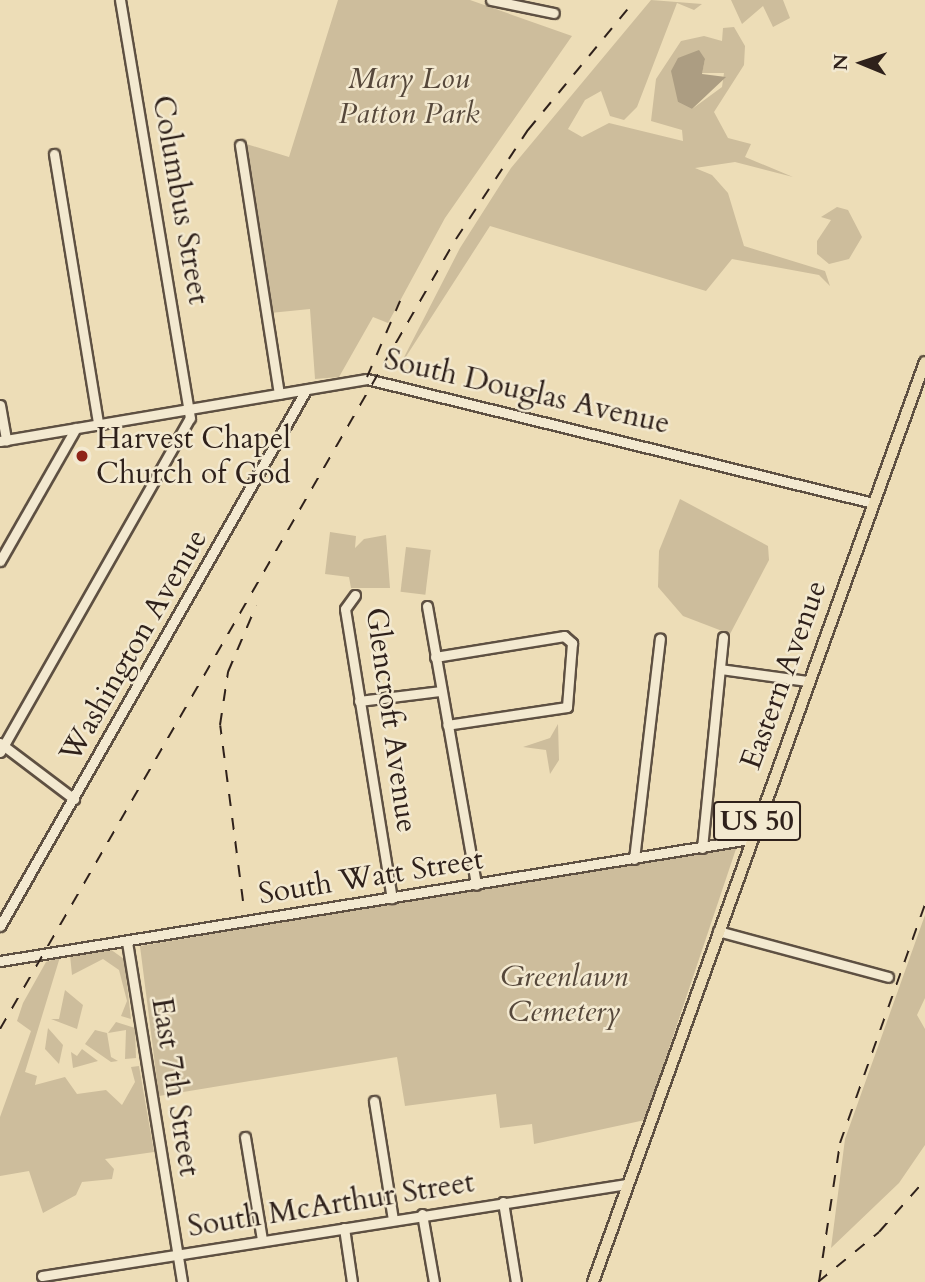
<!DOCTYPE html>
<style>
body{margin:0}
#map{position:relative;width:925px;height:1282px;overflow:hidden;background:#edddb7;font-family:Cardo,serif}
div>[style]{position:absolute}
.green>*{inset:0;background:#cdbd9c;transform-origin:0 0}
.water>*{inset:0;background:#ac9d82}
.roads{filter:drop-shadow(2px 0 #5e5042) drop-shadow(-2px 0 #5e5042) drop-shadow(0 2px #5e5042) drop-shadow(0 -2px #5e5042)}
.minor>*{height:9px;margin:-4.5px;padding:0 4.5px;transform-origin:4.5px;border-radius:4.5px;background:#f3e9d0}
.major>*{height:10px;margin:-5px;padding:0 5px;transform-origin:5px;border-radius:5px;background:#edddb7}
.rail>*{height:2px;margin-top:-1px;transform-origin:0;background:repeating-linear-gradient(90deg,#2f211b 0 12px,transparent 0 24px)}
.dots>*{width:19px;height:19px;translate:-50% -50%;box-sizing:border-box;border:4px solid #f3e9d0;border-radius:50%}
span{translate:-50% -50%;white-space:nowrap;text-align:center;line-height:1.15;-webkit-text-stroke:5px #f3e9d0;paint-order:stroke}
.shield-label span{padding:2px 5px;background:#f3e9d0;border:2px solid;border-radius:5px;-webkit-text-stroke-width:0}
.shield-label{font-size:28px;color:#2f211b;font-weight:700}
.park-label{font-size:30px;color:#56483b;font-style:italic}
.street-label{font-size:30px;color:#2f211b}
.poi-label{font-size:30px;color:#2f211b}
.left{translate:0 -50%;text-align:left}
.north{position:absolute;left:827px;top:28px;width:70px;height:70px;-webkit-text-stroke:5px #f3e9d0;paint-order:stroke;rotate:272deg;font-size:19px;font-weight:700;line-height:28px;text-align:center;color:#2f211b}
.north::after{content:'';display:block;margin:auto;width:24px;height:32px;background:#2f211b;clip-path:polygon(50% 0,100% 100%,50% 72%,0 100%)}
</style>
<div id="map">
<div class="green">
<div style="clip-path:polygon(338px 0,470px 0,572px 36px,445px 218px,388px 323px,373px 317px,339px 377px,315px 379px,310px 309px,270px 313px,243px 143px,289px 157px)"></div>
<div style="clip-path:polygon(evenodd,651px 0,702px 4px,694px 10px,677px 3px,637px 107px,624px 120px,610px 116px,601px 91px,585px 100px,568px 129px,582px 137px,609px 123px,683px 141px,682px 130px,651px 121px,656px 79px,681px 41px,704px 36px,722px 41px,723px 28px,734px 27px,745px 46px,744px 65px,714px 112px,728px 138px,751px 144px,745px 157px,793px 177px,735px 162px,695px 168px,712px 175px,728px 193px,744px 246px,825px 271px,830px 286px,819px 275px,732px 259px,706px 291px,490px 226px,398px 369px,460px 248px,511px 168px,651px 0,705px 59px,702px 73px,724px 73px,722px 87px,692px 109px,678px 102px,678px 93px,705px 59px)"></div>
<div style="clip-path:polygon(731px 0,783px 0,790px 18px,773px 27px,763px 6px,742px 24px)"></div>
<div style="clip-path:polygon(837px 207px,848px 210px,862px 237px,849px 259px,829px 264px,817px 254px,817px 241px,831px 220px,821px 217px)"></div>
<div style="clip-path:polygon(680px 499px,768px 546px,769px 560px,730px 634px,683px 616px,658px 587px,659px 551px)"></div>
<div style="clip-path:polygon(330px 532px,356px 536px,355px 548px,364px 539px,386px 535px,390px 588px,351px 588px,349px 577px,325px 574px)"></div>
<div style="left:406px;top:547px;width:25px;height:45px;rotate:7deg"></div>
<div style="clip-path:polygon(558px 724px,559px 760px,550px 774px,546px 750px,523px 747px,550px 738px)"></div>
<div style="clip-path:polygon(737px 846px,645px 1120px,534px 1144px,532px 1124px,500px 1128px,496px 1094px,405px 1106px,397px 1057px,159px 1096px,140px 946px)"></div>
<div style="clip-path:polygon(925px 915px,925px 998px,917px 1015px,925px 1029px,925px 1145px,899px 1183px,831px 1248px,845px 1139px)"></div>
<div style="clip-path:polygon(110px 949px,124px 959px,131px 1019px,121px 1016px,127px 1001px,119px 970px,103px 959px,72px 975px,70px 955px)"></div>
<div style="clip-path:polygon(60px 957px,25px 1072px,37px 1076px,35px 1085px,65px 1077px,77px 1094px,106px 1090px,122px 1105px,135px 1082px,131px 1067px,139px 1066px,154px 1152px,105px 1159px,114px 1169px,112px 1179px,82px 1182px,76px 1195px,43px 1213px,29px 1171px,0 1176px,0 1117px,31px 1031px,17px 1021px,23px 1003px,46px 962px)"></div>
<div style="clip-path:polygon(65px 990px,83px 1005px,77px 1029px,51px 1019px,59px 1019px)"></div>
<div style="clip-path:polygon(116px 1022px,135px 1028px,136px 1058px,125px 1059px,126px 1030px,108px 1033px)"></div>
<div style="clip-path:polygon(48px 1028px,63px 1045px,59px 1064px,45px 1049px)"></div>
<div style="clip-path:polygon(95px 1030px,107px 1033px,111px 1057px,118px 1061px,111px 1062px,85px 1044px)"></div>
<div style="clip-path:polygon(82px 1049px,98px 1061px,73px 1068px,71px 1052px,77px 1056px)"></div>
</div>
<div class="water">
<div style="clip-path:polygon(699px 50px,705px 59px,702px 74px,726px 77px,692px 109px,678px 102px,671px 71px,678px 58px)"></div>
</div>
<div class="roads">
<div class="minor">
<div style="left:491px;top:0;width:64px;rotate:11.7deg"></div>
<div style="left:240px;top:145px;width:252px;rotate:81.1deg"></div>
<div style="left:54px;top:154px;width:274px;rotate:80.7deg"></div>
<div style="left:0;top:405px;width:36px;rotate:80deg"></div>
<div style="left:0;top:441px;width:372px;rotate:-9.6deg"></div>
<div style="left:367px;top:379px;width:521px;rotate:13.77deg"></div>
<div style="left:0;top:561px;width:153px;rotate:-60.3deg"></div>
<div style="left:355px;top:595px;width:17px;rotate:126deg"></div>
<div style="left:345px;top:609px;width:293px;rotate:80.8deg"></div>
<div style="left:427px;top:606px;width:283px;rotate:80deg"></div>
<div style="left:435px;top:657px;width:131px;rotate:-9.2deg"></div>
<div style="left:564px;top:636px;width:11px;rotate:41deg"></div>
<div style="left:572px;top:643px;width:64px;rotate:94.5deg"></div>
<div style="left:567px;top:707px;width:121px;rotate:171.5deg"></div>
<div style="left:720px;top:669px;width:89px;rotate:7.8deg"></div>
<div style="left:359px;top:701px;width:83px;rotate:-7deg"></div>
<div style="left:0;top:743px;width:93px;rotate:37.1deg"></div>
<div style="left:0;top:752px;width:384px;rotate:-60.4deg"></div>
<div style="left:190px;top:418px;width:424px;rotate:-99.5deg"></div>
<div style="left:702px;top:848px;width:212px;rotate:-84.3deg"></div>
<div style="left:634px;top:859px;width:222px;rotate:-83.3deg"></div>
<div style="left:0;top:926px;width:617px;rotate:-60.28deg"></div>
<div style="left:718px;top:931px;width:176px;rotate:15.1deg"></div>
<div style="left:127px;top:942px;width:344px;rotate:80.8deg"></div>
<div style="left:0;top:961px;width:760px;rotate:-9.24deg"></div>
<div style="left:374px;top:1101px;width:120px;rotate:80.9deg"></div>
<div style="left:245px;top:1137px;width:104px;rotate:80.6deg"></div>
<div style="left:503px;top:1202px;width:81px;rotate:80.8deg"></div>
<div style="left:422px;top:1214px;width:69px;rotate:80deg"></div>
<div style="left:344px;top:1228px;width:55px;rotate:81.6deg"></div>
<div style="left:42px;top:1276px;width:592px;rotate:-8.94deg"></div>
</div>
<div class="major">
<div style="left:593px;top:1282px;width:978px;rotate:-70.16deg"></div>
</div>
</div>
<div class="rail">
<div style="left:367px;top:377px;width:83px;rotate:-66.5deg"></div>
<div style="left:243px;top:901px;width:177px;rotate:-97.4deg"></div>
<div style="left:220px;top:725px;width:54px;rotate:-81.4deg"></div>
<div style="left:228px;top:672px;width:72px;rotate:-67deg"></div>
<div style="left:0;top:1029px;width:912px;rotate:-60.01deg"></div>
<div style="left:456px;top:239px;width:131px;rotate:-56.6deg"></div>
<div style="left:528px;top:130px;width:168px;rotate:-50.5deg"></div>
<div style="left:818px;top:1282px;width:79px;rotate:-39.3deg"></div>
<div style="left:879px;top:1232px;width:69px;rotate:-48.5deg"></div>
<div style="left:819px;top:1282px;width:141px;rotate:-81.4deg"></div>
<div style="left:840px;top:1143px;width:254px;rotate:-70.4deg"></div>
</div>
<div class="dots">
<div style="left:82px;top:456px;background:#8f2418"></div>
</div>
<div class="shield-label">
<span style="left:757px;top:821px">US 50</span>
</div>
<div class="park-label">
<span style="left:409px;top:96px">Mary Lou<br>Patton Park</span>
<span style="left:564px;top:994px">Greenlawn<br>Cemetery</span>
</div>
<div class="street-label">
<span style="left:180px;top:200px;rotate:80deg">Columbus Street</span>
<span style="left:527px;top:392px;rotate:13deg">South Douglas Avenue</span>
<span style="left:134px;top:646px;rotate:-60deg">Washington Avenue</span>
<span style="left:784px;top:675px;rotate:-70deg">Eastern Avenue</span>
<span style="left:391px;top:720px;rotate:82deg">Glencroft Avenue</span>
<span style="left:371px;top:877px;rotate:-9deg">South Watt Street</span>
<span style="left:175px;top:1087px;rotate:81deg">East 7th Street</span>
<span style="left:331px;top:1205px;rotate:-9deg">South McArthur Street</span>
</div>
<div class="poi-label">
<span class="left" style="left:96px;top:456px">Harvest Chapel<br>Church of God</span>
</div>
<div class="north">N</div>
</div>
